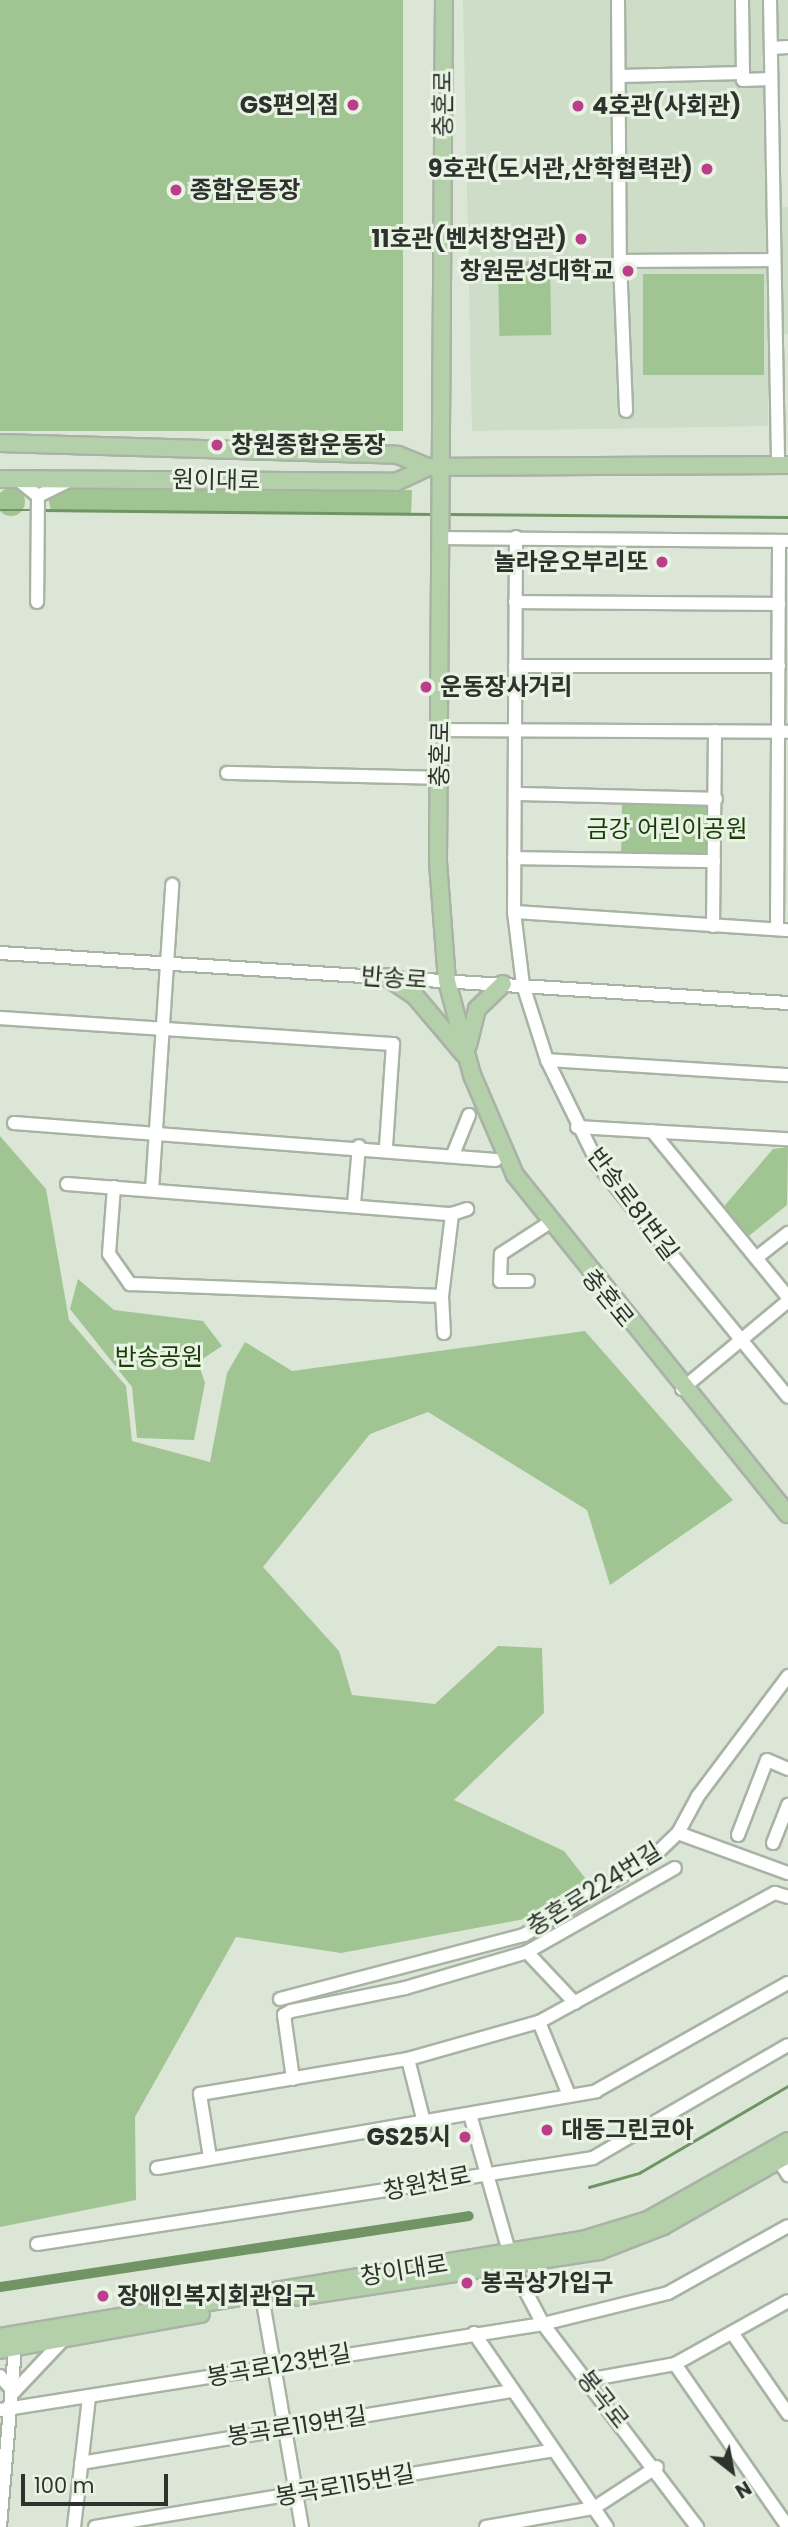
<!DOCTYPE html>
<meta charset="utf-8">
<style>
body{margin:0}
#map{position:relative;width:788px;height:2527px;overflow:hidden;background:#dbe6d7;font-family:Poppins,"Noto Sans KR",sans-serif}
div>[style]{position:absolute}
.built>*{inset:0;background:#ceddc8}
.green>*{inset:0;background:#a0c592;transform-origin:0 0}
.round{border-radius:50%}
.stream>*{height:2.5px;margin:-1.25px;padding:0 1.25px;transform-origin:1.25px;border-radius:1.25px;background:#709463}
.canal>*{height:10px;margin:-5px;padding:0 5px;transform-origin:5px;border-radius:5px;background:#709463}
.roads{filter:drop-shadow(2px 0 #a9b3a5) drop-shadow(-2px 0 #a9b3a5) drop-shadow(0 2px #a9b3a5) drop-shadow(0 -2px #a9b3a5)}
.minor>*{height:12px;margin:-6px;padding:0 6px;transform-origin:6px;border-radius:6px;background:#fff}
.major>*{height:16px;margin:-8px;padding:0 8px;transform-origin:8px;border-radius:8px;background:#b4d0aa}
.dots>*{width:19px;height:19px;translate:-50% -50%;box-sizing:border-box;border:4px solid #e8f3e4;border-radius:50%}
span{translate:-50% -50%;white-space:nowrap;text-align:center;line-height:1.15;-webkit-text-stroke:6px #e8f3e4;paint-order:stroke}
.street-label{font-size:24px;color:#2d322c}
.poi-label{font-size:24px;color:#2d322c;font-weight:700}
.right{translate:-100% -50%;text-align:right}
.left{translate:0 -50%;text-align:left}
.park-label{font-size:24px;color:#1a3d08}
.north{position:absolute;left:697px;top:2436px;width:70px;height:70px;-webkit-text-stroke:5px #e8f3e4;paint-order:stroke;rotate:149deg;font-size:19px;font-weight:700;line-height:28px;text-align:center;color:#2d322c}
.north::after{content:'';display:block;margin:auto;width:24px;height:32px;background:#2d322c;clip-path:polygon(50% 0,100% 100%,50% 72%,0 100%)}
.scale{position:absolute;left:21px;top:2474px;width:147px;height:32px;box-sizing:border-box;border:4px solid #2d322c;border-top:0;padding-left:9px;font-size:21px;line-height:24px;white-space:nowrap;color:#2d322c;-webkit-text-stroke:5px #e8f3e4;paint-order:stroke}
</style>
<div id="map">
<div class="built">
<div style="clip-path:polygon(463px 0,788px 0,788px 53px,766px 54px,766px 207px,788px 207px,788px 334px,769px 335px,768px 426px,472px 431px)"></div>
</div>
<div class="green">
<div style="left:0;top:0;width:403px;height:431px"></div>
<div style="left:550px;top:261px;width:74px;height:52px;rotate:89deg"></div>
<div style="left:643px;top:274px;width:121px;height:101px"></div>
<div style="clip-path:polygon(55px 488px,412px 490px,411px 514px,51px 512px,48px 496px)"></div>
<div class="round" style="left:-3px;top:488px;width:28px;height:28px"></div>
<div style="left:712px;top:801px;width:57px;height:90px;rotate:91deg"></div>
<div style="clip-path:polygon(0 1136px,46px 1189px,69px 1320px,126px 1386px,132px 1441px,210px 1462px,227px 1373px,245px 1342px,292px 1371px,585px 1331px,733px 1500px,610px 1585px,587px 1510px,428px 1412px,370px 1434px,263px 1567px,339px 1651px,352px 1695px,435px 1704px,498px 1646px,542px 1648px,544px 1713px,454px 1800px,564px 1851px,589px 1883px,530px 1918px,341px 1953px,236px 1937px,135px 2117px,136px 2200px,0 2227px)"></div>
<div style="clip-path:polygon(788px 1147px,787px 1205px,744px 1240px,720px 1211px,773px 1149px)"></div>
<div style="clip-path:polygon(78px 1279px,114px 1310px,203px 1321px,222px 1346px,198px 1362px,205px 1383px,194px 1440px,137px 1438px,132px 1387px,70px 1309px)"></div>
</div>
<div class="stream">
<div style="left:0;top:510px;width:35px"></div>
<div style="left:42px;top:510px;width:392px;rotate:0.6deg"></div>
<div style="left:448px;top:514px;width:340px;rotate:0.5deg"></div>
<div style="left:589px;top:2187px;width:52px;rotate:-15.6deg"></div>
<div style="left:639px;top:2173px;width:173px;rotate:-30.3deg"></div>
</div>
<div class="canal">
<div style="left:0;top:2287px;width:474px;rotate:-8.6deg"></div>
</div>
<div class="roads">
<div class="minor">
<div style="left:618px;top:0;width:261px;rotate:89.6deg"></div>
<div style="left:620px;top:261px;width:154px;rotate:-0.4deg"></div>
<div style="left:770px;top:0;width:466px;rotate:89deg"></div>
<div style="left:771px;top:48px;width:17px;rotate:-3deg"></div>
<div style="left:743px;top:73px;width:7px;rotate:90deg"></div>
<div style="left:743px;top:80px;width:28px;rotate:-2deg"></div>
<div style="left:619px;top:76px;width:124px;rotate:-1.4deg"></div>
<div style="left:743px;top:73px;width:73px;rotate:-90.8deg"></div>
<div style="left:620px;top:261px;width:150px;rotate:87.7deg"></div>
<div style="left:17px;top:479px;width:27px;rotate:39deg"></div>
<div style="left:38px;top:496px;width:106px;rotate:90.5deg"></div>
<div style="left:38px;top:496px;width:34px;rotate:-26deg"></div>
<div style="left:516px;top:537px;width:375px;rotate:90.3deg"></div>
<div style="left:514px;top:912px;width:74px;rotate:83deg"></div>
<div style="left:523px;top:985px;width:79px;rotate:72.3deg"></div>
<div style="left:547px;top:1060px;width:118px;rotate:63.9deg"></div>
<div style="left:599px;top:1166px;width:298px;rotate:50.7deg"></div>
<div style="left:441px;top:538px;width:347px;rotate:0.5deg"></div>
<div style="left:515px;top:602px;width:264px;rotate:0.4deg"></div>
<div style="left:515px;top:666px;width:264px"></div>
<div style="left:441px;top:730px;width:347px;rotate:0.3deg"></div>
<div style="left:227px;top:773px;width:213px;rotate:1.3deg"></div>
<div style="left:515px;top:794px;width:201px;rotate:1.4deg"></div>
<div style="left:514px;top:858px;width:200px;rotate:0.9deg"></div>
<div style="left:514px;top:912px;width:275px;rotate:3.8deg"></div>
<div style="left:713px;top:926px;width:195px;rotate:-89.4deg"></div>
<div style="left:777px;top:929px;width:388px;rotate:-89.7deg"></div>
<div style="left:0;top:953px;width:790px;rotate:3.63deg"></div>
<div style="left:0;top:1018px;width:394px;rotate:3.8deg"></div>
<div style="left:393px;top:1044px;width:104px;rotate:93.9deg"></div>
<div style="left:547px;top:1060px;width:241px;rotate:3.6deg"></div>
<div style="left:14px;top:1123px;width:483px;rotate:4.4deg"></div>
<div style="left:577px;top:1127px;width:211px;rotate:3.3deg"></div>
<div style="left:652px;top:1131px;width:215px;rotate:50.7deg"></div>
<div style="left:454px;top:1152px;width:40px;rotate:-68deg"></div>
<div style="left:67px;top:1184px;width:386px;rotate:4.5deg"></div>
<div style="left:452px;top:1214px;width:16px;rotate:-18deg"></div>
<div style="left:114px;top:1187px;width:67px;rotate:94.3deg"></div>
<div style="left:109px;top:1254px;width:37px;rotate:55deg"></div>
<div style="left:130px;top:1284px;width:312px;rotate:2.2deg"></div>
<div style="left:442px;top:1296px;width:37px;rotate:87deg"></div>
<div style="left:152px;top:1190px;width:306px;rotate:-86.2deg"></div>
<div style="left:354px;top:1204px;width:58px;rotate:-85.1deg"></div>
<div style="left:756px;top:1258px;width:41px;rotate:-38deg"></div>
<div style="left:528px;top:1281px;width:28px;rotate:180deg"></div>
<div style="left:500px;top:1281px;width:27px;rotate:-88deg"></div>
<div style="left:501px;top:1254px;width:57px;rotate:-32.9deg"></div>
<div style="left:442px;top:1296px;width:83px;rotate:-83deg"></div>
<div style="left:682px;top:1389px;width:138px;rotate:-39.7deg"></div>
<div style="left:678px;top:1833px;width:117px;rotate:20deg"></div>
<div style="left:738px;top:1835px;width:80px;rotate:-68.9deg"></div>
<div style="left:767px;top:1760px;width:23px;rotate:23deg"></div>
<div style="left:773px;top:1843px;width:41px;rotate:-68.5deg"></div>
<div style="left:280px;top:1999px;width:252px;rotate:-14.7deg"></div>
<div style="left:524px;top:1935px;width:151px;rotate:-31.2deg"></div>
<div style="left:653px;top:1857px;width:35px;rotate:-44deg"></div>
<div style="left:678px;top:1833px;width:42px;rotate:-61.6deg"></div>
<div style="left:698px;top:1796px;width:150px;rotate:-53.1deg"></div>
<div style="left:575px;top:2003px;width:70px;rotate:-133.3deg"></div>
<div style="left:527px;top:1952px;width:170px;rotate:-29.6deg"></div>
<div style="left:539px;top:2022px;width:79px;rotate:67.7deg"></div>
<div style="left:408px;top:2059px;width:69px;rotate:75.8deg"></div>
<div style="left:293px;top:2079px;width:65px;rotate:-98deg"></div>
<div style="left:284px;top:2015px;width:8px;rotate:-30deg"></div>
<div style="left:291px;top:2011px;width:116px;rotate:-11.4deg"></div>
<div style="left:405px;top:1988px;width:127px;rotate:-16.4deg"></div>
<div style="left:471px;top:2118px;width:157px;rotate:74.1deg"></div>
<div style="left:514px;top:2269px;width:62px;rotate:62.2deg"></div>
<div style="left:543px;top:2324px;width:255px;rotate:52.8deg"></div>
<div style="left:210px;top:2158px;width:65px;rotate:-98.9deg"></div>
<div style="left:200px;top:2094px;width:211px;rotate:-9.6deg"></div>
<div style="left:408px;top:2059px;width:136px;rotate:-15.8deg"></div>
<div style="left:539px;top:2022px;width:269px;rotate:-28.7deg"></div>
<div style="left:775px;top:1893px;width:14px;rotate:17deg"></div>
<div style="left:779px;top:2161px;width:17px;rotate:57deg"></div>
<div style="left:157px;top:2168px;width:446px;rotate:-9.9deg"></div>
<div style="left:596px;top:2091px;width:220px;rotate:-29.4deg"></div>
<div style="left:37px;top:2244px;width:563px;rotate:-8.79deg"></div>
<div style="left:593px;top:2158px;width:225px;rotate:-30.1deg"></div>
<div style="left:263px;top:2302px;width:228px;rotate:80.2deg"></div>
<div style="left:474px;top:2333px;width:235px;rotate:55.6deg"></div>
<div style="left:733px;top:2334px;width:97px;rotate:55.5deg"></div>
<div style="left:675px;top:2364px;width:198px;rotate:55.3deg"></div>
<div style="left:0;top:2376px;width:21px;rotate:49deg"></div>
<div style="left:587px;top:2380px;width:89px;rotate:-10.3deg"></div>
<div style="left:675px;top:2364px;width:129px;rotate:-29.1deg"></div>
<div style="left:14px;top:2392px;width:73px;rotate:-46.7deg"></div>
<div style="left:0;top:2410px;width:550px;rotate:-9deg"></div>
<div style="left:543px;top:2324px;width:129px;rotate:-13.9deg"></div>
<div style="left:668px;top:2293px;width:137px;rotate:-29.2deg"></div>
<div style="left:81px;top:2463px;width:438px;rotate:-9.5deg"></div>
<div style="left:0;top:2527px;width:180px;rotate:-85.2deg"></div>
<div style="left:74px;top:2527px;width:130px;rotate:-83.4deg"></div>
<div style="left:95px;top:2527px;width:464px;rotate:-9.5deg"></div>
<div style="left:486px;top:2527px;width:110px;rotate:-10deg"></div>
<div style="left:594px;top:2508px;width:75px;rotate:-33.1deg"></div>
</div>
<div class="major">
<div style="left:444px;top:0;width:862px;rotate:90.4deg"></div>
<div style="left:438px;top:862px;width:119px;rotate:85.7deg"></div>
<div style="left:447px;top:981px;width:97px;rotate:75.1deg"></div>
<div style="left:472px;top:1075px;width:109px;rotate:66.7deg"></div>
<div style="left:515px;top:1175px;width:435px;rotate:51.2deg"></div>
<div style="left:0;top:443px;width:398px;rotate:1.7deg"></div>
<div style="left:398px;top:455px;width:32px;rotate:22deg"></div>
<div style="left:428px;top:467px;width:360px;rotate:-0.3deg"></div>
<div style="left:0;top:479px;width:396px;rotate:0.4deg"></div>
<div style="left:396px;top:482px;width:35px;rotate:-25deg"></div>
<div style="left:387px;top:977px;width:34px;rotate:34deg"></div>
<div style="left:415px;top:996px;width:76px;rotate:49.8deg"></div>
<div style="left:468px;top:1045px;width:37px;rotate:-76deg"></div>
<div style="left:477px;top:1009px;width:36px;rotate:-44deg"></div>
<div style="left:299px;top:2297px;width:304px;rotate:-8.7deg"></div>
<div style="left:599px;top:2251px;width:69px;rotate:-21.3deg"></div>
<div style="left:663px;top:2226px;width:144px;rotate:-29.6deg"></div>
<div style="left:0;top:2337px;width:594px;rotate:-9.49deg"></div>
<div style="left:586px;top:2239px;width:65px;rotate:-17deg"></div>
<div style="left:648px;top:2220px;width:161px;rotate:-29.4deg"></div>
<div style="left:0;top:2350px;width:204px;rotate:-10.2deg"></div>
</div>
</div>
<div class="dots">
<div style="left:353px;top:105px;background:#bc3d89"></div>
<div style="left:578px;top:106px;background:#bc3d89"></div>
<div style="left:707px;top:169px;background:#bc3d89"></div>
<div style="left:176px;top:190px;background:#bc3d89"></div>
<div style="left:581px;top:239px;background:#bc3d89"></div>
<div style="left:628px;top:271px;background:#bc3d89"></div>
<div style="left:217px;top:445px;background:#bc3d89"></div>
<div style="left:662px;top:562px;background:#bc3d89"></div>
<div style="left:426px;top:687px;background:#bc3d89"></div>
<div style="left:547px;top:2130px;background:#bc3d89"></div>
<div style="left:465px;top:2137px;background:#bc3d89"></div>
<div style="left:467px;top:2283px;background:#bc3d89"></div>
<div style="left:103px;top:2296px;background:#bc3d89"></div>
</div>
<div class="street-label">
<span style="left:443px;top:104px;rotate:-90deg">충혼로</span>
<span style="left:216px;top:480px;rotate:1deg">원이대로</span>
<span style="left:440px;top:754px;rotate:-89deg">충혼로</span>
<span style="left:394px;top:978px;rotate:4deg">반송로</span>
<span style="left:633px;top:1204px;rotate:53deg">반송로81번길</span>
<span style="left:608px;top:1298px;rotate:51deg">충혼로</span>
<span style="left:594px;top:1889px;rotate:-32deg">충혼로224번길</span>
<span style="left:427px;top:2183px;rotate:-11deg">창원천로</span>
<span style="left:404px;top:2270px;rotate:-9deg">창이대로</span>
<span style="left:279px;top:2365px;rotate:-10deg">봉곡로123번길</span>
<span style="left:603px;top:2399px;rotate:52deg">봉곡로</span>
<span style="left:297px;top:2426px;rotate:-9deg">봉곡로119번길</span>
<span style="left:345px;top:2485px;rotate:-10deg">봉곡로115번길</span>
</div>
<div class="poi-label">
<span class="right" style="left:339px;top:105px">GS편의점</span>
<span class="left" style="left:592px;top:106px">4호관(사회관)</span>
<span class="right" style="left:693px;top:169px">9호관(도서관,산학협력관)</span>
<span class="left" style="left:190px;top:190px">종합운동장</span>
<span class="right" style="left:567px;top:239px">11호관(벤처창업관)</span>
<span class="right" style="left:614px;top:271px">창원문성대학교</span>
<span class="left" style="left:231px;top:445px">창원종합운동장</span>
<span class="right" style="left:648px;top:562px">놀라운오부리또</span>
<span class="left" style="left:440px;top:687px">운동장사거리</span>
<span class="left" style="left:561px;top:2130px">대동그린코아</span>
<span class="right" style="left:451px;top:2137px">GS25시</span>
<span class="left" style="left:481px;top:2283px">봉곡상가입구</span>
<span class="left" style="left:117px;top:2296px">장애인복지회관입구</span>
</div>
<div class="park-label">
<span style="left:667px;top:829px">금강 어린이공원</span>
<span style="left:159px;top:1357px">반송공원</span>
</div>
<div class="north">N</div>
<div class="scale">100 m</div>
</div>
